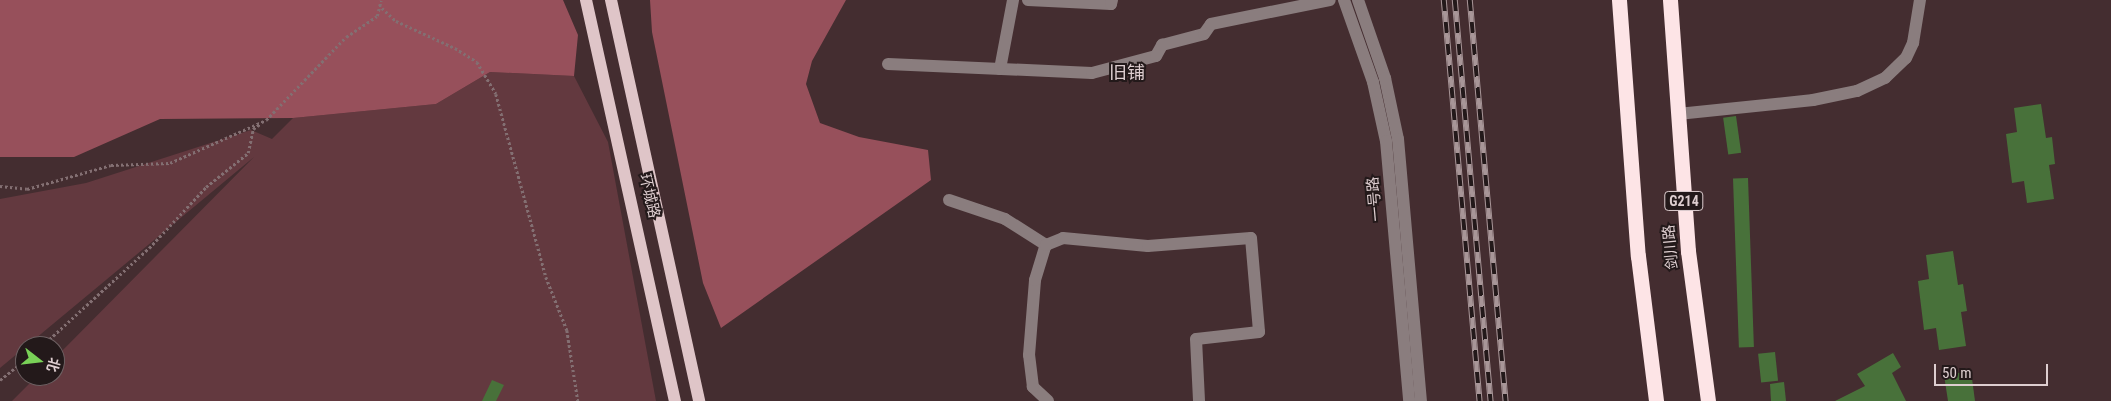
<!DOCTYPE html>
<meta charset="utf-8">
<style>
body{margin:0}
#map{position:relative;width:2111px;height:401px;overflow:hidden;background:#442d30;font-family:"Roboto Condensed","Noto Sans SC",sans-serif}
div>[style]{position:absolute}
.green>*{inset:0;background:#63393f}
.forest>*{inset:0;background:#97505b}
.building>*{inset:0;background:#48713a;transform-origin:0 0}
.path>*{height:2.5px;margin-top:-1.25px;transform-origin:0;background:repeating-linear-gradient(90deg,#836f72 0 2.5px,transparent 0 5px)}
.minor>*{height:12px;margin:-6px;padding:0 6px;transform-origin:6px;border-radius:6px;background:#8a7d7e}
.major>*{height:12px;margin:-6px;padding:0 6px;transform-origin:6px;border-radius:6px;background:#dfc5c8}
.highway>*{height:15px;margin:-7.5px;padding:0 7.5px;transform-origin:7.5px;border-radius:7.5px;background:#fde4e6}
.rail>*{height:5.5px;margin-top:-2.75px;transform-origin:0;background:repeating-linear-gradient(90deg,#23191a 0 11px,#a89698 0 22px);box-sizing:border-box;border-block:1px solid #a89698}
span{translate:-50% -50%;white-space:nowrap;text-align:center;line-height:1.15;-webkit-text-stroke:4px #23191a;paint-order:stroke}
.shield-label span{padding:1px 4px;background:#23191a;border:1px solid;border-radius:4px;-webkit-text-stroke-width:0}
.shield-label{font-size:14px;color:#deced0;font-weight:700}
.street-label{font-size:15px;color:#deced0}
.quarter-label{font-size:18px;color:#deced0}
.north{position:absolute;left:15px;top:336px;width:50px;height:50px;box-sizing:border-box;background:#23191a;border:1px solid #6e6163;border-radius:50%;rotate:106deg;font-size:14px;font-weight:700;line-height:20px;text-align:center;color:#deced0}
.north::after{content:'';display:block;margin:auto;width:18px;height:22px;background:#79d157;clip-path:polygon(50% 0,100% 100%,50% 72%,0 100%)}
.scale{position:absolute;left:1934px;top:364px;width:114px;height:22px;box-sizing:border-box;border:2px solid #deced0;border-top:0;padding-left:6px;font-size:15px;line-height:18px;white-space:nowrap;color:#deced0;-webkit-text-stroke:4px #23191a;paint-order:stroke}
</style>
<div id="map">
<div class="green">
<div style="clip-path:polygon(490px 72px,574px 76px,608px 142px,656px 401px,12px 401px,37px 376px,55px 376px,55px 358px,254px 157px,0 368px,0 199px,86px 183px,251px 130px,272px 139px,293px 118px,436px 104px)"></div>
</div>
<div class="forest">
<div style="clip-path:polygon(0 0,563px 0,578px 35px,574px 76px,490px 72px,436px 104px,293px 118px,160px 119px,74px 157px,0 157px)"></div>
<div style="clip-path:polygon(650px 0,846px 0,812px 61px,806px 84px,820px 123px,859px 137px,928px 150px,931px 180px,721px 328px,703px 283px,652px 32px)"></div>
</div>
<div class="building">
<div style="clip-path:polygon(2041px 104px,2046px 138px,2052px 137px,2055px 164px,2049px 165px,2054px 199px,2027px 203px,2024px 181px,2012px 183px,2006px 134px,2017px 132px,2014px 108px)"></div>
<div style="left:1736px;top:116px;width:37px;height:13px;rotate:82deg"></div>
<div style="left:1748px;top:178px;width:169px;height:15px;rotate:88deg"></div>
<div style="clip-path:polygon(1953px 251px,1958px 285px,1963px 284px,1967px 311px,1961px 312px,1966px 346px,1939px 350px,1936px 328px,1924px 330px,1918px 281px,1929px 279px,1926px 255px)"></div>
<div style="left:1775px;top:352px;width:29px;height:17px;rotate:84deg"></div>
<div style="clip-path:polygon(1893px 353px,1901px 367px,1892px 373px,1906px 401px,1835px 401px,1865px 386px,1857px 374px)"></div>
<div style="clip-path:polygon(1971px 371px,1975px 401px,1948px 401px,1944px 375px)"></div>
<div style="clip-path:polygon(492px 380px,504px 385px,496px 401px,482px 401px)"></div>
<div style="clip-path:polygon(1784px 382px,1786px 401px,1771px 401px,1770px 384px)"></div>
</div>
<div class="path">
<div style="left:382px;top:8px;width:19px;rotate:43deg"></div>
<div style="left:396px;top:21px;width:65px;rotate:24.6deg"></div>
<div style="left:455px;top:48px;width:26px;rotate:32deg"></div>
<div style="left:477px;top:62px;width:37px;rotate:59deg"></div>
<div style="left:496px;top:94px;width:190px;rotate:74.7deg"></div>
<div style="left:546px;top:277px;width:57px;rotate:68.4deg"></div>
<div style="left:567px;top:330px;width:72px;rotate:81.2deg"></div>
<div style="left:0;top:186px;width:27px;rotate:6deg"></div>
<div style="left:27px;top:189px;width:87px;rotate:-15.9deg"></div>
<div style="left:111px;top:165px;width:59px;rotate:-1.9deg"></div>
<div style="left:170px;top:163px;width:105px;rotate:-24.1deg"></div>
<div style="left:266px;top:120px;width:115px;rotate:-46.1deg"></div>
<div style="left:346px;top:37px;width:37px;rotate:-34deg"></div>
<div style="left:377px;top:16px;width:16px;rotate:-76deg"></div>
<div style="left:42px;top:346px;width:145px;rotate:-42.5deg"></div>
<div style="left:149px;top:248px;width:83px;rotate:-46.9deg"></div>
<div style="left:206px;top:187px;width:54px;rotate:-39deg"></div>
<div style="left:248px;top:153px;width:25px;rotate:-78deg"></div>
<div style="left:253px;top:129px;width:9px;rotate:-36deg"></div>
<div style="left:0;top:380px;width:32px;rotate:-39deg"></div>
</div>
<div class="minor">
<div style="left:1028px;top:0;width:83px;rotate:2.8deg"></div>
<div style="left:1111px;top:4px;width:4px;rotate:-76deg"></div>
<div style="left:1344px;top:0;width:87px;rotate:70.5deg"></div>
<div style="left:1373px;top:82px;width:60px;rotate:77.6deg"></div>
<div style="left:1386px;top:141px;width:261px;rotate:84.9deg"></div>
<div style="left:1358px;top:0;width:83px;rotate:70.9deg"></div>
<div style="left:1385px;top:78px;width:62px;rotate:78deg"></div>
<div style="left:1398px;top:139px;width:263px;rotate:85deg"></div>
<div style="left:888px;top:64px;width:204px;rotate:2.5deg"></div>
<div style="left:1092px;top:73px;width:66px;rotate:-14.9deg"></div>
<div style="left:1156px;top:56px;width:13px;rotate:-61deg"></div>
<div style="left:1162px;top:45px;width:43px;rotate:-14.7deg"></div>
<div style="left:1204px;top:34px;width:12px;rotate:-55deg"></div>
<div style="left:1211px;top:24px;width:121px;rotate:-11.4deg"></div>
<div style="left:1000px;top:69px;width:70px;rotate:-79.3deg"></div>
<div style="left:1678px;top:114px;width:136px;rotate:-5.9deg"></div>
<div style="left:1813px;top:100px;width:45px;rotate:-11.6deg"></div>
<div style="left:1857px;top:91px;width:31px;rotate:-25deg"></div>
<div style="left:1885px;top:78px;width:29px;rotate:-44deg"></div>
<div style="left:1906px;top:58px;width:17px;rotate:-65deg"></div>
<div style="left:1913px;top:43px;width:44px;rotate:-80.8deg"></div>
<div style="left:949px;top:200px;width:59px;rotate:18.7deg"></div>
<div style="left:1005px;top:219px;width:49px;rotate:32.4deg"></div>
<div style="left:1048px;top:401px;width:21px;rotate:-137deg"></div>
<div style="left:1033px;top:387px;width:32px;rotate:-97deg"></div>
<div style="left:1029px;top:355px;width:75px;rotate:-85.4deg"></div>
<div style="left:1035px;top:280px;width:37px;rotate:-73deg"></div>
<div style="left:1046px;top:245px;width:18px;rotate:-22deg"></div>
<div style="left:1063px;top:238px;width:85px;rotate:5.4deg"></div>
<div style="left:1148px;top:246px;width:103px;rotate:-4.4deg"></div>
<div style="left:1251px;top:238px;width:94px;rotate:85.1deg"></div>
<div style="left:1259px;top:332px;width:63px;rotate:173.7deg"></div>
<div style="left:1196px;top:339px;width:62px;rotate:87.2deg"></div>
</div>
<div class="major">
<div style="left:586px;top:0;width:411px;rotate:77.5deg"></div>
<div style="left:611px;top:0;width:411px;rotate:77.6deg"></div>
</div>
<div class="highway">
<div style="left:1619px;top:0;width:257px;rotate:85.8deg"></div>
<div style="left:1638px;top:256px;width:146px;rotate:82.9deg"></div>
<div style="left:1670px;top:0;width:252px;rotate:85.9deg"></div>
<div style="left:1688px;top:251px;width:151px;rotate:82.4deg"></div>
</div>
<div class="rail">
<div style="left:1444px;top:0;width:403px;rotate:84.9deg"></div>
<div style="left:1455px;top:0;width:403px;rotate:84.9deg"></div>
<div style="left:1470px;top:0;width:403px;rotate:84.9deg"></div>
</div>
<div class="shield-label">
<span style="left:1684px;top:201px">G214</span>
</div>
<div class="street-label">
<span style="left:649px;top:196px;rotate:77deg">环城路</span>
<span style="left:1375px;top:199px;rotate:-95deg">一号路</span>
<span style="left:1671px;top:247px;rotate:-95deg">剑川路</span>
</div>
<div class="quarter-label">
<span style="left:1127px;top:73px">旧铺</span>
</div>
<div class="north">北</div>
<div class="scale">50 m</div>
</div>
